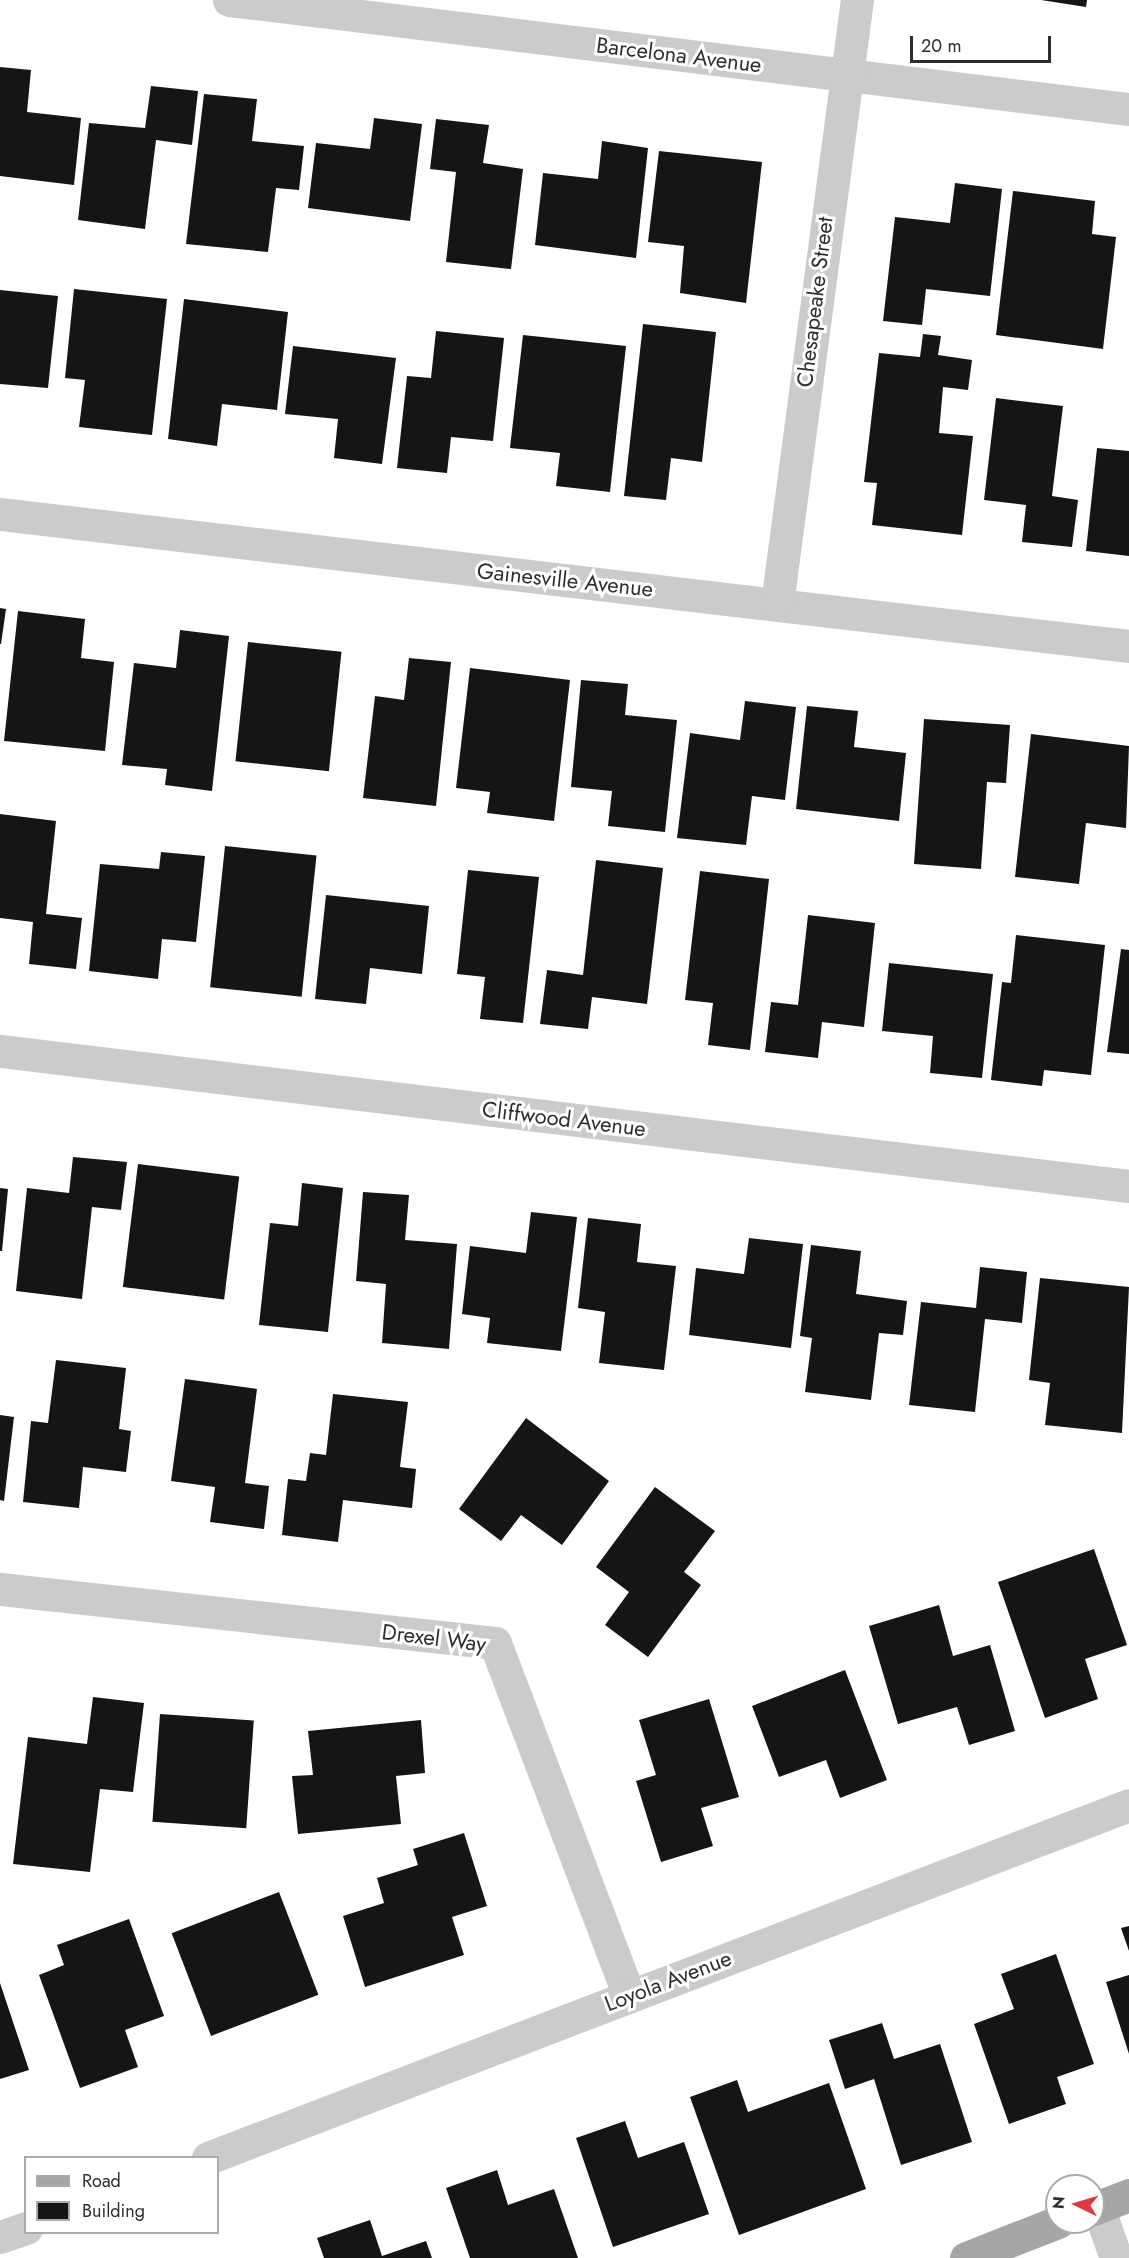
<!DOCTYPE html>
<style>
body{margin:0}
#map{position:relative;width:1129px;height:2258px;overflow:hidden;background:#fff;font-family:Jost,sans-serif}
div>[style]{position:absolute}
.building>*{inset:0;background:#151515;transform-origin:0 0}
.minor>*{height:33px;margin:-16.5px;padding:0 16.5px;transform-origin:16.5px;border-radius:16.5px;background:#cbcbcb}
.primary>*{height:33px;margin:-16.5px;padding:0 16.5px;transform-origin:16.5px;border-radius:16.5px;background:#a6a6a6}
span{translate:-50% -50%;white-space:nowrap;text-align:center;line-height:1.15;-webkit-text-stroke:6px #fff;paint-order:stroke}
.street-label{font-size:22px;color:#2e2e2e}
.legend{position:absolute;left:24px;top:2156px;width:195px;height:78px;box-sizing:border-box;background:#fff;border:2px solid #ababab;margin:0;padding:8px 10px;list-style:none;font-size:18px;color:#2e2e2e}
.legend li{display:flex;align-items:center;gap:12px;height:30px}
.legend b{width:30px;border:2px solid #ababab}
.north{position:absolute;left:1045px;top:2174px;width:60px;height:60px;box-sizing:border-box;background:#fff;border:2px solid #ababab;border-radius:50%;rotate:275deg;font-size:16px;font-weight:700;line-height:24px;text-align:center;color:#2e2e2e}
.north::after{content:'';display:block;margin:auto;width:21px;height:27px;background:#dc3942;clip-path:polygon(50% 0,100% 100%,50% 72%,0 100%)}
.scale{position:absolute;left:910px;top:36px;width:141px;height:27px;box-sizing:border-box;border:3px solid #2e2e2e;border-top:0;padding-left:8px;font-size:18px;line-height:21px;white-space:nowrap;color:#2e2e2e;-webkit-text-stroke:4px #fff;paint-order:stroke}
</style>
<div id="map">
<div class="building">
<div style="clip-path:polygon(1041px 0,1087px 0,1086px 7px)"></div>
<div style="clip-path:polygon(0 67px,31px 70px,27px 112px,81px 118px,74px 185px,0 176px)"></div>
<div style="clip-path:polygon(151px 86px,198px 91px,192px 145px,156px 140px,145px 229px,78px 220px,89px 123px,145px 128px)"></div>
<div style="clip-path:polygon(204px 94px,257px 99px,252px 141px,304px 146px,299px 190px,276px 188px,268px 252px,186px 244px)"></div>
<div style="clip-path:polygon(374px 118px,422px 124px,410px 221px,308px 208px,316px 143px,370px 149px)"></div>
<div style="clip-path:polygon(436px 119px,489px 125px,483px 163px,523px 169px,511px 269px,446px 262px,456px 172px,430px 169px)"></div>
<div style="clip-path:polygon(602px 141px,648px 148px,636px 258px,535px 245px,543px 173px,598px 179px)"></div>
<div style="clip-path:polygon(659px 151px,762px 162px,746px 303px,680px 293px,684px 246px,648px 242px)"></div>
<div style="clip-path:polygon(955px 183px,1002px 189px,990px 296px,926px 289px,922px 325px,883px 321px,895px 217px,950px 223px)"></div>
<div style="clip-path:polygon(1013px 191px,1095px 201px,1092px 234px,1116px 237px,1103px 349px,996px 335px)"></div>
<div style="clip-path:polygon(74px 289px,167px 299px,152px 435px,79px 427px,85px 380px,65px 378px)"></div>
<div style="clip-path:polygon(0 290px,58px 296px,48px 388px,0 384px)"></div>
<div style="clip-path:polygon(184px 299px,288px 312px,277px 410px,222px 404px,217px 446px,168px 439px)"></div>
<div style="clip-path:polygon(643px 324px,716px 332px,702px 462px,671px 458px,666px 500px,624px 496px)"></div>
<div style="clip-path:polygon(436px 331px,504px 338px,493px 441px,451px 437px,447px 473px,397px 468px,407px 376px,431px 378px)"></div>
<div style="clip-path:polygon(923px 334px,941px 336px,938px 355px,972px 360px,968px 390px,943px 387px,939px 433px,973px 436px,962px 535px,872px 525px,877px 483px,864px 482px,879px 353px,920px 357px)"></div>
<div style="clip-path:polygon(523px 335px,626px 346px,610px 492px,556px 486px,560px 453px,510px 448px)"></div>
<div style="clip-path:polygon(293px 346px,396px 358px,382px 464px,334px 458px,338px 419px,285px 414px)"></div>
<div style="clip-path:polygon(996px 398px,1063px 406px,1052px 496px,1078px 500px,1072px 547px,1022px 542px,1026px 505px,984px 500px)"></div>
<div style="clip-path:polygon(1097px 448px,1129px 451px,1129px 556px,1086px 551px)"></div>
<div style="clip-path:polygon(0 608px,6px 609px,1px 644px,0 644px)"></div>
<div style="clip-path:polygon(18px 611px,85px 619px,81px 658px,114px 662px,105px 751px,4px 741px)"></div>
<div style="clip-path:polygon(180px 630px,229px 636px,212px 791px,165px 785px,167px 769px,122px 765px,134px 663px,176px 668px)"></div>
<div style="left:248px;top:642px;width:94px;height:120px;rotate:6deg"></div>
<div style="clip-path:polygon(409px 658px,451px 662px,436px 806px,363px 798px,375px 696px,404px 700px)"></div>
<div style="clip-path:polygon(470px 668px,570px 680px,554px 821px,487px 813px,490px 792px,456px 788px)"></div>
<div style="clip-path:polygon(581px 680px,628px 684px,625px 715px,677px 720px,665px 832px,608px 826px,612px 791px,571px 787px)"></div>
<div style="clip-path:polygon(745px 701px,796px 707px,785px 800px,752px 796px,746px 845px,677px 838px,690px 733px,740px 740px)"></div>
<div style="clip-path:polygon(807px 706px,858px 711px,854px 747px,906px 753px,899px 821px,796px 809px)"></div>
<div style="clip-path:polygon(924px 719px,1010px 725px,1006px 783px,987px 782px,981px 869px,914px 864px)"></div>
<div style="clip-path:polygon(1031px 734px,1129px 746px,1126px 828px,1086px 823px,1079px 884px,1015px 877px)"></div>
<div style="clip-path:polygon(0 814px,56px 821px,46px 914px,82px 918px,76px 969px,29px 964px,33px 922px,0 918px)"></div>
<div style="left:225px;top:846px;width:92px;height:142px;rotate:6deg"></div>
<div style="clip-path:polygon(161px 852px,205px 856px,196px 942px,162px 939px,158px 979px,89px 971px,100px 864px,159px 869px)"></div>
<div style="clip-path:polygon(596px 860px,663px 868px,647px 1004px,592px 997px,588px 1029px,540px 1024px,547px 970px,583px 975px)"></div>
<div style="clip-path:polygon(468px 870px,539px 877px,523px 1023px,480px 1019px,485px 977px,457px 974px)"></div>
<div style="clip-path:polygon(700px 871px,769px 879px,750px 1050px,708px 1045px,713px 1003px,685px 1000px)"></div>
<div style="clip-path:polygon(326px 895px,429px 906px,422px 974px,370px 968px,366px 1004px,315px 999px)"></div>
<div style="clip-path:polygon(808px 915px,875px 923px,864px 1027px,822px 1022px,818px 1058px,765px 1052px,771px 1002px,798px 1005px)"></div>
<div style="clip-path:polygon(1016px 935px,1105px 945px,1091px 1075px,1044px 1070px,1042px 1086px,991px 1080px,1002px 982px,1011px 983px)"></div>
<div style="clip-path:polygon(1121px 949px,1129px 950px,1129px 1054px,1107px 1052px)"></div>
<div style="clip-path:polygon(889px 963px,993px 974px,982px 1078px,930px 1073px,933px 1036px,882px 1031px)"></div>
<div style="clip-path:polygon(73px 1157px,127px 1162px,121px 1210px,92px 1207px,82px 1299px,16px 1291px,27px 1188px,69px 1193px)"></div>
<div style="left:138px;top:1164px;width:102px;height:124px;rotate:7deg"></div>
<div style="clip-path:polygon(302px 1183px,343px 1188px,328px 1332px,259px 1325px,270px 1223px,298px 1226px)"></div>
<div style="clip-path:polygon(0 1188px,8px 1189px,2px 1251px,0 1251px)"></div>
<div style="clip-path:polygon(363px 1192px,409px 1195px,405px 1240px,457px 1244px,449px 1349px,382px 1343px,386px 1284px,356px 1281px)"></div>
<div style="clip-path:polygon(531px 1212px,577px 1217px,561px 1351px,487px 1343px,490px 1318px,462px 1314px,470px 1246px,526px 1253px)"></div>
<div style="clip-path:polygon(588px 1218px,641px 1224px,637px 1262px,676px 1266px,664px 1370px,599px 1363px,605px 1312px,578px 1308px)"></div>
<div style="clip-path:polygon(749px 1238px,803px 1244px,791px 1348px,689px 1335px,696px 1268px,744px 1274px)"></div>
<div style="clip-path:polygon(811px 1245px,861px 1251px,856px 1294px,907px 1301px,903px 1335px,879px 1333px,871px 1400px,805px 1392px,812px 1338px,800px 1336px)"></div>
<div style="clip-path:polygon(980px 1267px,1027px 1272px,1022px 1323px,985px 1319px,975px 1412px,909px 1405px,921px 1302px,976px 1308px)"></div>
<div style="clip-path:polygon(1040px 1278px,1129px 1287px,1122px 1433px,1045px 1425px,1050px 1383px,1029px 1380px)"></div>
<div style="clip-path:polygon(56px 1360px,126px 1368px,119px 1429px,131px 1431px,126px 1472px,83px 1467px,79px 1508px,23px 1502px,31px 1421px,48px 1423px)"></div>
<div style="clip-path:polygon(185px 1379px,257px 1389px,245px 1483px,269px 1486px,264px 1529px,210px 1522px,215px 1487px,171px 1481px)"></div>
<div style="clip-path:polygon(333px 1394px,408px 1402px,400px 1467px,416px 1469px,412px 1508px,343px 1500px,338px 1542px,282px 1535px,288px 1479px,306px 1481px,310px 1453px,326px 1455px)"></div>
<div style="clip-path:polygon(0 1415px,14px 1417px,4px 1501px,0 1500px)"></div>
<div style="clip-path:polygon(526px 1418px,609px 1481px,562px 1545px,521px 1515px,501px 1541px,459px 1509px)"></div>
<div style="clip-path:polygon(655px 1487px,715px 1531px,684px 1572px,701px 1585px,648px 1657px,605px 1625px,629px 1592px,596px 1567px)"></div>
<div style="clip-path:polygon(1094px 1549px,1127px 1645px,1085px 1659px,1098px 1699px,1045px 1718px,998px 1582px)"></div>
<div style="clip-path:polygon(939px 1605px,953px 1656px,990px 1645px,1015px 1731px,969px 1745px,957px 1707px,898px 1724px,869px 1626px)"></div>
<div style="clip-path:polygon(845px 1670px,887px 1780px,840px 1798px,826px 1760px,779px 1777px,752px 1706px)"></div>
<div style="clip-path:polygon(93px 1697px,144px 1703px,133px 1792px,100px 1789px,90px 1872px,13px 1864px,28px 1737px,87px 1744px)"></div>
<div style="clip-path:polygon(709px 1699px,739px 1797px,701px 1808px,713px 1846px,661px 1862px,636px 1781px,656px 1775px,639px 1720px)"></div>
<div style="left:160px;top:1714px;width:94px;height:108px;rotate:4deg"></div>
<div style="clip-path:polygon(421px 1720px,425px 1773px,396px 1776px,401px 1824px,298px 1834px,292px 1776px,313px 1775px,308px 1731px)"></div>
<div style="clip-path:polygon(464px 1833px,487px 1906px,452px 1917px,464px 1955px,365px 1987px,343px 1916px,384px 1903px,377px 1878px,418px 1865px,413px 1849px)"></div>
<div style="left:279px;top:1892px;width:110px;height:115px;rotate:69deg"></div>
<div style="clip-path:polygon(129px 1919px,164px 2016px,125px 2030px,138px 2067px,80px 2088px,39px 1975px,64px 1965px,57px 1945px)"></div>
<div style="clip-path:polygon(1129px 1926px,1129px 1951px,1121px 1928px)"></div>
<div style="clip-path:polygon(1056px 1954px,1094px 2064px,1057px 2077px,1066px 2104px,1009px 2124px,974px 2024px,1014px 2009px,1001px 1974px)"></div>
<div style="clip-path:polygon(1129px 1975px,1129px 2054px,1106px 1982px)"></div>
<div style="clip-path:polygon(0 1983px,29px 2070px,0 2079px)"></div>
<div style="clip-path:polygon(882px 2023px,894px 2059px,940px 2044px,972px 2142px,901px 2165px,874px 2079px,845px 2089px,829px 2040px)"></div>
<div style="clip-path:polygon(737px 2080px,748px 2112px,829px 2083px,866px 2189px,739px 2235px,690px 2097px)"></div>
<div style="clip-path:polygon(625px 2121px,638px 2158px,684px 2142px,709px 2214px,613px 2247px,576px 2138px)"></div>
<div style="clip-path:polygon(497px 2170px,508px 2205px,554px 2189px,578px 2258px,470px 2258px,446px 2188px)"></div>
<div style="clip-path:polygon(370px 2220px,382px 2256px,426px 2241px,432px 2258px,324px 2258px,317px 2238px)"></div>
</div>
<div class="minor">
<div style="left:229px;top:0;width:907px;rotate:6.91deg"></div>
<div style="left:0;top:514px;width:1137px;rotate:6.67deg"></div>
<div style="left:777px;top:604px;width:609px;rotate:-82.46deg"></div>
<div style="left:0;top:1051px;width:1137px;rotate:6.82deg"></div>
<div style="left:0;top:1589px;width:498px;rotate:6.2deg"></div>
<div style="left:495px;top:1643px;width:378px;rotate:69.2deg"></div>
<div style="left:208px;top:2158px;width:986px;rotate:-20.97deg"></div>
<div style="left:1098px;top:2207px;width:54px;rotate:70.6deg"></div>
<div style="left:0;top:2237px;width:28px;rotate:-19deg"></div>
</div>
<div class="primary">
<div style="left:1093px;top:2209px;width:39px;rotate:-21deg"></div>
<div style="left:966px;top:2258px;width:99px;rotate:-21.4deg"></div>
</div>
<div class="street-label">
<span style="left:679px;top:55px;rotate:7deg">Barcelona Avenue</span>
<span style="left:815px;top:302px;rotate:-83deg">Chesapeake Street</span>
<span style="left:565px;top:580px;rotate:6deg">Gainesville Avenue</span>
<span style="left:564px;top:1119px;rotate:7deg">Cliffwood Avenue</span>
<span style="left:434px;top:1638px;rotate:7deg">Drexel Way</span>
<span style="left:668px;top:1981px;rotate:-21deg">Loyola Avenue</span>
</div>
<ul class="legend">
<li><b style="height:8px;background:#a6a6a6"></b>Road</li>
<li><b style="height:16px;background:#151515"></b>Building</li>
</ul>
<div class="north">N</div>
<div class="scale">20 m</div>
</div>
